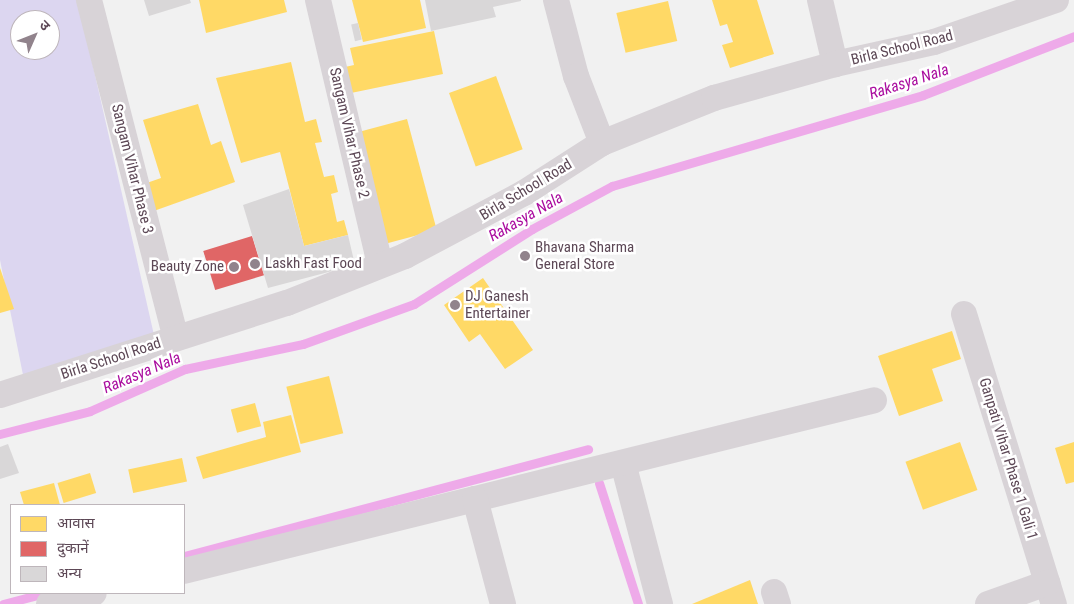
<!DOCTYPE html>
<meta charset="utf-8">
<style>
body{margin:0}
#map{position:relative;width:1074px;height:604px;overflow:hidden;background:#f1f1f1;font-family:"Roboto Condensed","Noto Sans Devanagari",sans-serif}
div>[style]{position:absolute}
.green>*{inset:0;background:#dcd6f0}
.homes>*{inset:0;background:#ffd966;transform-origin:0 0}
.shops>*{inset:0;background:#e06666;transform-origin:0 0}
.stream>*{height:9px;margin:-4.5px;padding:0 4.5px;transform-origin:4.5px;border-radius:4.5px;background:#eeaae9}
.building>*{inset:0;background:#d9d7d8;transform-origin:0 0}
.minor>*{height:26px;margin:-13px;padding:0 13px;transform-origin:13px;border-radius:13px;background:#d8d3d7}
.dots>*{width:14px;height:14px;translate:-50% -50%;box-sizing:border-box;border:2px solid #fff;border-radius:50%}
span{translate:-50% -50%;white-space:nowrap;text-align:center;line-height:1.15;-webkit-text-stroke:5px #fff;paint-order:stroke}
.street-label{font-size:15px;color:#5d4856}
.poi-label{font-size:15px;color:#5d4856}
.left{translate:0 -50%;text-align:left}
.right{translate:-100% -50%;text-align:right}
.water-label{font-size:16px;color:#aa0d9f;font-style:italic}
.legend{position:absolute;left:10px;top:504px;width:175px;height:90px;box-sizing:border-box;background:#fff;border:1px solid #beb6bb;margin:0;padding:6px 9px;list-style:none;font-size:15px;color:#5d4856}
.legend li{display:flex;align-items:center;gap:10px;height:25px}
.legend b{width:25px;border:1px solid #beb6bb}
.north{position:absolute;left:10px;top:10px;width:50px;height:50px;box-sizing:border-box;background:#fff;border:1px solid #beb6bb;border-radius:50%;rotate:46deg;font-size:14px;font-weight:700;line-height:20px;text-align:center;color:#5d4856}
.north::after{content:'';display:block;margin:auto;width:18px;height:22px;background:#91838c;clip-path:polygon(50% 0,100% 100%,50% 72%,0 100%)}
</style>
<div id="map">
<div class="green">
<div style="clip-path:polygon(evenodd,0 0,78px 0,154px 335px,24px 380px,0 260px,0 0,20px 20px,50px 20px,50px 50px,20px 50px,20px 20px)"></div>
</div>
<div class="homes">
<div style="clip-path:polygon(199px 0,284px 0,287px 12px,206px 33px)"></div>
<div style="clip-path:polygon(352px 0,420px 0,426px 28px,363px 42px)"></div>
<div style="clip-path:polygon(712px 0,757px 0,774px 54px,730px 68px,722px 45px,733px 42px,727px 24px,720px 26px)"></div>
<div style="left:668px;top:1px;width:41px;height:53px;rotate:77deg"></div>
<div style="clip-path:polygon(434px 31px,443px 74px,351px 93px,345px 67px,354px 65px,350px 48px)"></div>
<div style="clip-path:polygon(291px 62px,305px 122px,316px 119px,322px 142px,315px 143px,324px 177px,334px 175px,338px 192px,331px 194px,337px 222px,344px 220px,348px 235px,304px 246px,280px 152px,241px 163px,216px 78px)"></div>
<div style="left:496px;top:76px;width:78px;height:50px;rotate:70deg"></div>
<div style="clip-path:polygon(198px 104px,211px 145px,221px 141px,235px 182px,151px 212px,141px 185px,161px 178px,143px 120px)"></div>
<div style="left:407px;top:119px;width:115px;height:53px;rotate:75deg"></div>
<div style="clip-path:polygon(0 268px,14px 309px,0 313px)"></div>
<div style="clip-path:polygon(483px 278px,533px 350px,505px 369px,480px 334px,469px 342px,444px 305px)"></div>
<div style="clip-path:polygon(952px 331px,961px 359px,932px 369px,943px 401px,899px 416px,878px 356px)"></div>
<div style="left:329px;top:376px;width:59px;height:44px;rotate:76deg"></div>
<div style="left:255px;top:403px;width:24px;height:25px;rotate:75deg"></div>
<div style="clip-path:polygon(291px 415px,301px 452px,203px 479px,196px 457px,266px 437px,263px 422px)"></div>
<div style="left:960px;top:442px;width:51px;height:58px;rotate:70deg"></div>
<div style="clip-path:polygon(1074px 442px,1074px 482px,1066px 484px,1055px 448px)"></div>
<div style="left:182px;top:458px;width:24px;height:55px;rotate:78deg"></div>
<div style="left:90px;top:473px;width:21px;height:34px;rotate:73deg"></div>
<div style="clip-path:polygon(54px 483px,60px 505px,24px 505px,20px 492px)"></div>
<div style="clip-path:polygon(750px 580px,758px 604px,692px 604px)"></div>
</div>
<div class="shops">
<div style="left:252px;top:236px;width:41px;height:51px;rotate:73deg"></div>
</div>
<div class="stream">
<div style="left:0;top:434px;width:93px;rotate:-14.3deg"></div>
<div style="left:90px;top:411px;width:104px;rotate:-23.9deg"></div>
<div style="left:185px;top:369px;width:121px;rotate:-12deg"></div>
<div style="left:303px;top:344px;width:118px;rotate:-19.8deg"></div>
<div style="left:414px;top:304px;width:140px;rotate:-32.4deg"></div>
<div style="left:532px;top:229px;width:91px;rotate:-28.3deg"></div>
<div style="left:612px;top:186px;width:324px;rotate:-16.3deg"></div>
<div style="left:923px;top:95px;width:162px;rotate:-21.3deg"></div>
<div style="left:599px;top:483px;width:127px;rotate:72.1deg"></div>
<div style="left:184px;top:556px;width:418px;rotate:-14.8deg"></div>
<div style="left:3px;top:604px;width:43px;rotate:-14.7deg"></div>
</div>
<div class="building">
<div style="clip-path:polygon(144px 0,190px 0,191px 3px,149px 16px)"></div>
<div style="clip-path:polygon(425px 0,521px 0,521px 1px,493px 7px,496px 17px,431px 31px)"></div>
<div style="left:358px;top:23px;width:17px;height:7px;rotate:77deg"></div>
<div style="clip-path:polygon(289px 189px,304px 246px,348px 235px,355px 265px,268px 288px,243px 205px)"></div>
<div style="clip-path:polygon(8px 444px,19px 473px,0 479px,0 447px)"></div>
</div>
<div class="minor">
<div style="left:89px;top:0;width:349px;rotate:75.6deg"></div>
<div style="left:318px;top:0;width:272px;rotate:76.8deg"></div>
<div style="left:556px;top:0;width:79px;rotate:75.3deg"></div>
<div style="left:576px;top:76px;width:72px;rotate:68.8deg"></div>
<div style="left:820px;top:0;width:66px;rotate:76.8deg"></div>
<div style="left:964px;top:314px;width:304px;rotate:72.8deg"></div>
<div style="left:0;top:395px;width:301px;rotate:-17.8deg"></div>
<div style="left:287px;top:303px;width:127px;rotate:-21.7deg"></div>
<div style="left:405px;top:256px;width:135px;rotate:-27.9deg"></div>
<div style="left:524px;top:193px;width:93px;rotate:-32.7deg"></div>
<div style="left:602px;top:143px;width:121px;rotate:-21.9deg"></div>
<div style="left:714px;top:98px;width:126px;rotate:-15.7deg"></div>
<div style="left:835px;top:64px;width:101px;rotate:-12.5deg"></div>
<div style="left:934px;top:42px;width:129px;rotate:-19deg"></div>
<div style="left:623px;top:463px;width:146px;rotate:75.3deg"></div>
<div style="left:475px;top:499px;width:411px;rotate:-13.9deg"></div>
<div style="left:184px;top:571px;width:300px;rotate:-13.9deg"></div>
<div style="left:475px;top:499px;width:109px;rotate:75.1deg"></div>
<div style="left:774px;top:592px;width:13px;rotate:72deg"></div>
<div style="left:49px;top:604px;width:46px;rotate:-13.7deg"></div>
<div style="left:988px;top:604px;width:63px;rotate:-19.6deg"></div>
</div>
<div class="dots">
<div style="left:525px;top:256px;background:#91838c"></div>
<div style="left:255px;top:264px;background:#91838c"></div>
<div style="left:234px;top:267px;background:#91838c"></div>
<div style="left:455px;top:305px;background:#91838c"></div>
</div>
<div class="street-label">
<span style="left:902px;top:48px;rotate:-14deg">Birla School Road</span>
<span style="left:349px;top:133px;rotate:77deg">Sangam Vihar Phase 2</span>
<span style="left:132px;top:169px;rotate:76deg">Sangam Vihar Phase 3</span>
<span style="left:526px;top:190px;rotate:-31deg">Birla School Road</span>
<span style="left:111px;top:359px;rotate:-18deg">Birla School Road</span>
<span style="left:1008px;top:459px;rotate:73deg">Ganpati Vihar Phase 1 Gali 1</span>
</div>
<div class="poi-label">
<span class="left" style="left:535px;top:256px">Bhavana Sharma<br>General Store</span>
<span class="left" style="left:265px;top:264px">Laskh Fast Food</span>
<span class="right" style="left:224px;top:267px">Beauty Zone</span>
<span class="left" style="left:465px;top:305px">DJ Ganesh<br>Entertainer</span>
</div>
<div class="water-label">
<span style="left:909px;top:82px;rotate:-18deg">Rakasya Nala</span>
<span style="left:526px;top:217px;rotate:-30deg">Rakasya Nala</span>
<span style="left:142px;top:373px;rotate:-23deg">Rakasya Nala</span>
</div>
<ul class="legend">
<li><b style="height:14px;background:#ffd966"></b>आवास</li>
<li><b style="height:14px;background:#e06666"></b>दुकानें</li>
<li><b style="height:14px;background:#d9d7d8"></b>अन्य</li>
</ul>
<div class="north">उ</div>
</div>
